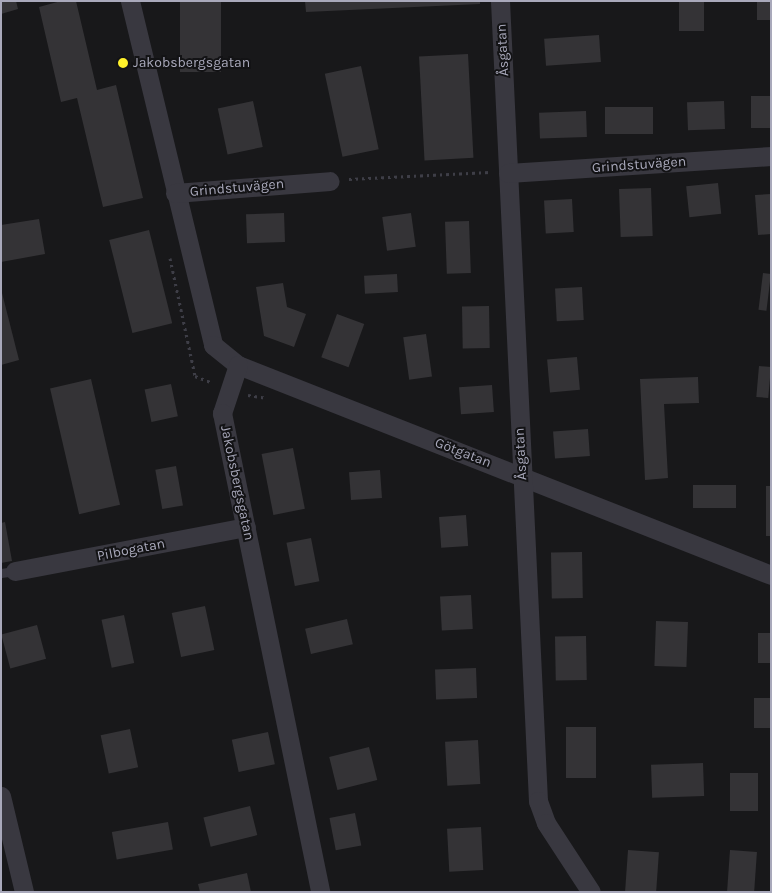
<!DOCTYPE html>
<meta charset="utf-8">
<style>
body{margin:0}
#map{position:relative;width:772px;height:893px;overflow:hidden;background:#18181a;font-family:Karla,sans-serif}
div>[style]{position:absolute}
.building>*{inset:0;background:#343336;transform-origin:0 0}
.path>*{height:3px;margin-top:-1.5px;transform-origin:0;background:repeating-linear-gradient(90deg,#3e3e47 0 2.5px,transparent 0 6.5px)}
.lane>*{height:9px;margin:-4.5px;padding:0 4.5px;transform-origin:4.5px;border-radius:4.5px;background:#393840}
.street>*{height:19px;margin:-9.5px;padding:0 9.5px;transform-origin:9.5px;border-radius:9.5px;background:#393840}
.dots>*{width:14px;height:14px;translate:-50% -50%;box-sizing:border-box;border:2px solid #131315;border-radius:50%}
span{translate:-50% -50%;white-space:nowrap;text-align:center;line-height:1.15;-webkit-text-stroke:4px #131315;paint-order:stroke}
.street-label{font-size:14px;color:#a9a9bb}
.poi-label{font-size:14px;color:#a9a9bb}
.left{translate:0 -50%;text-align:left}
.frame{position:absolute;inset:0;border:2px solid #a9a9bb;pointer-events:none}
</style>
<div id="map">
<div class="building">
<div style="clip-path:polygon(1px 1px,16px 1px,18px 9px,1px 14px)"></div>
<div style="clip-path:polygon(61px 1px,76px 1px,97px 90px,116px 85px,143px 198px,103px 207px,77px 98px,61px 102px,39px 7px)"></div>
<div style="left:180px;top:1px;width:41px;height:71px"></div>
<div style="clip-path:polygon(305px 1px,480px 1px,480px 4px,306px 12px)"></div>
<div style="left:679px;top:1px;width:25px;height:30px"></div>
<div style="left:757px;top:1px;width:14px;height:19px"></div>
<div style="left:599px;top:35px;width:27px;height:55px;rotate:86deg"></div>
<div style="left:468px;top:54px;width:104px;height:49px;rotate:87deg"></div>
<div style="left:361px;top:66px;width:85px;height:37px;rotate:78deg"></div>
<div style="left:751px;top:96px;width:20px;height:32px"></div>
<div style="left:253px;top:101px;width:47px;height:36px;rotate:78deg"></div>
<div style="left:724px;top:101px;width:28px;height:37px;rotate:88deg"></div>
<div style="left:605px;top:107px;width:48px;height:27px"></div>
<div style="left:586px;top:111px;width:26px;height:47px;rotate:88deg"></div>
<div style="left:718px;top:183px;width:31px;height:32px;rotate:84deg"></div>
<div style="left:651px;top:188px;width:48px;height:32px;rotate:88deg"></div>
<div style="clip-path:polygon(771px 194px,771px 234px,758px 235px,755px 195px)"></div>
<div style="left:572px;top:199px;width:33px;height:28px;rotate:87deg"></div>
<div style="left:284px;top:213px;width:29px;height:38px;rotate:88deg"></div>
<div style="left:411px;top:213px;width:34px;height:29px;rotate:82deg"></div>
<div style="clip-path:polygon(39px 219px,45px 254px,1px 262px,1px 225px)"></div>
<div style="left:469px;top:221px;width:52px;height:24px;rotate:88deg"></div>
<div style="left:149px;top:230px;width:96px;height:41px;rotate:76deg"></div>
<div style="left:763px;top:273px;width:8px;height:37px;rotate:7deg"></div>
<div style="left:397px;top:274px;width:18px;height:33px;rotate:87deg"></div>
<div style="clip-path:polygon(283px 283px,287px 307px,306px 314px,294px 347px,264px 336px,256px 287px)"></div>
<div style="left:582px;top:287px;width:33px;height:27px;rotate:87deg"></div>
<div style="clip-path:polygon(1px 289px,19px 360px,1px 365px)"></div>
<div style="left:489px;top:306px;width:42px;height:27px;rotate:89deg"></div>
<div style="left:337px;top:314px;width:29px;height:46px;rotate:20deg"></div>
<div style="left:426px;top:334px;width:43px;height:23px;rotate:82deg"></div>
<div style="left:577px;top:357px;width:33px;height:30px;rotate:85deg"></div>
<div style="left:759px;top:366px;width:12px;height:31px;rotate:5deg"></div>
<div style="clip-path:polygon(698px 377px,699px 403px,664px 404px,668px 478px,645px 480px,640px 379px)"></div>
<div style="left:91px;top:379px;width:129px;height:42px;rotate:77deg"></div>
<div style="left:171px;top:384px;width:33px;height:27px;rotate:78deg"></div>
<div style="left:492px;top:385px;width:27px;height:33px;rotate:86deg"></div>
<div style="left:588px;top:429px;width:27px;height:35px;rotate:86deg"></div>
<div style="left:293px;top:448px;width:62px;height:32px;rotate:79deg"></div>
<div style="left:176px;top:466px;width:40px;height:21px;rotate:80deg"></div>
<div style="left:380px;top:470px;width:28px;height:31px;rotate:86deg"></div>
<div style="left:693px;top:485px;width:43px;height:23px"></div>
<div style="left:766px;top:486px;width:5px;height:50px"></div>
<div style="left:466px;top:515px;width:31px;height:27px;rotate:86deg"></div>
<div style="clip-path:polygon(5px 522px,12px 561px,1px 563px,1px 523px)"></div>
<div style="left:311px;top:538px;width:44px;height:25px;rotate:79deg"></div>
<div style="left:582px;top:552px;width:46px;height:31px;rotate:89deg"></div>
<div style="left:471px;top:595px;width:34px;height:31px;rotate:87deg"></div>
<div style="left:205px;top:606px;width:45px;height:34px;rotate:78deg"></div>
<div style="left:124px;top:615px;width:49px;height:23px;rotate:78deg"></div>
<div style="left:347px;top:619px;width:26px;height:43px;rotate:77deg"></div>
<div style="left:656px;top:621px;width:32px;height:45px;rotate:2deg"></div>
<div style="left:37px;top:625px;width:35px;height:37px;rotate:75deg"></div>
<div style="left:758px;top:633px;width:13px;height:30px"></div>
<div style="left:586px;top:636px;width:44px;height:31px;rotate:89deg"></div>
<div style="left:476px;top:668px;width:30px;height:41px;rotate:88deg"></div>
<div style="left:754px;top:698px;width:17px;height:30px"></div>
<div style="left:566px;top:727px;width:30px;height:51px"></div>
<div style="left:130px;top:729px;width:39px;height:30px;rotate:78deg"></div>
<div style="left:268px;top:732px;width:33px;height:37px;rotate:78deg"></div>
<div style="left:478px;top:740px;width:44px;height:33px;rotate:87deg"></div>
<div style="left:369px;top:747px;width:34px;height:41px;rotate:76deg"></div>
<div style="left:703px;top:763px;width:33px;height:52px;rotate:88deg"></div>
<div style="left:730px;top:773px;width:28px;height:38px"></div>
<div style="left:250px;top:806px;width:30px;height:48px;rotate:76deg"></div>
<div style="left:355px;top:813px;width:33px;height:26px;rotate:79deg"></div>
<div style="left:168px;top:822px;width:28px;height:57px;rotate:80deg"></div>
<div style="left:481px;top:827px;width:43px;height:34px;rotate:87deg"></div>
<div style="left:628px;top:850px;width:31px;height:42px;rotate:4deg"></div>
<div style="left:730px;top:850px;width:27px;height:42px;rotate:4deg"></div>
<div style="clip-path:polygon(247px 873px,251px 892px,200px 892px,198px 884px)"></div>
</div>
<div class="path">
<div style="left:349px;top:179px;width:141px;rotate:-2.8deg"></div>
<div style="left:170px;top:258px;width:121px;rotate:78deg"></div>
<div style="left:195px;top:376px;width:19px;rotate:21deg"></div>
<div style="left:248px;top:395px;width:18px;rotate:9deg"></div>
</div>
<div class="lane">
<div style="left:1px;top:573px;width:14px;rotate:-8deg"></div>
</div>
<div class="street">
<div style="left:130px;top:1px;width:354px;rotate:76.4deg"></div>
<div style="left:213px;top:345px;width:32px;rotate:39deg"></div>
<div style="left:238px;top:365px;width:573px;rotate:21.5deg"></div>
<div style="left:500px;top:1px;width:801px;rotate:87.28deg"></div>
<div style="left:538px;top:801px;width:23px;rotate:70deg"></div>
<div style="left:546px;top:823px;width:82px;rotate:56.9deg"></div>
<div style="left:508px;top:173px;width:264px;rotate:-3.7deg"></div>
<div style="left:175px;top:193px;width:155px;rotate:-4.4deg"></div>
<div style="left:238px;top:365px;width:51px;rotate:108.4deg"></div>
<div style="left:222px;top:413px;width:489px;rotate:78.4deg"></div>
<div style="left:15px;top:571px;width:235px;rotate:-10.8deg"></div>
<div style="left:1px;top:796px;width:99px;rotate:76.5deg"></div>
</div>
<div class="dots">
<div style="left:123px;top:63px;background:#fff12b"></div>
</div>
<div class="street-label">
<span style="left:503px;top:50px;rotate:-93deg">Åsgatan</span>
<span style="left:639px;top:165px;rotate:-4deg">Grindstuvägen</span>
<span style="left:237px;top:188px;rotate:-5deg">Grindstuvägen</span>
<span style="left:463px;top:453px;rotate:21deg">Götgatan</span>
<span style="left:521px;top:454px;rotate:-93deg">Åsgatan</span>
<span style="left:237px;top:483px;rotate:78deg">Jakobsbergsgatan</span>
<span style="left:131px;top:550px;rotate:-11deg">Pilbogatan</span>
</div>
<div class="poi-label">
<span class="left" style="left:133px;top:63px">Jakobsbergsgatan</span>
</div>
<div class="frame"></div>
</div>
